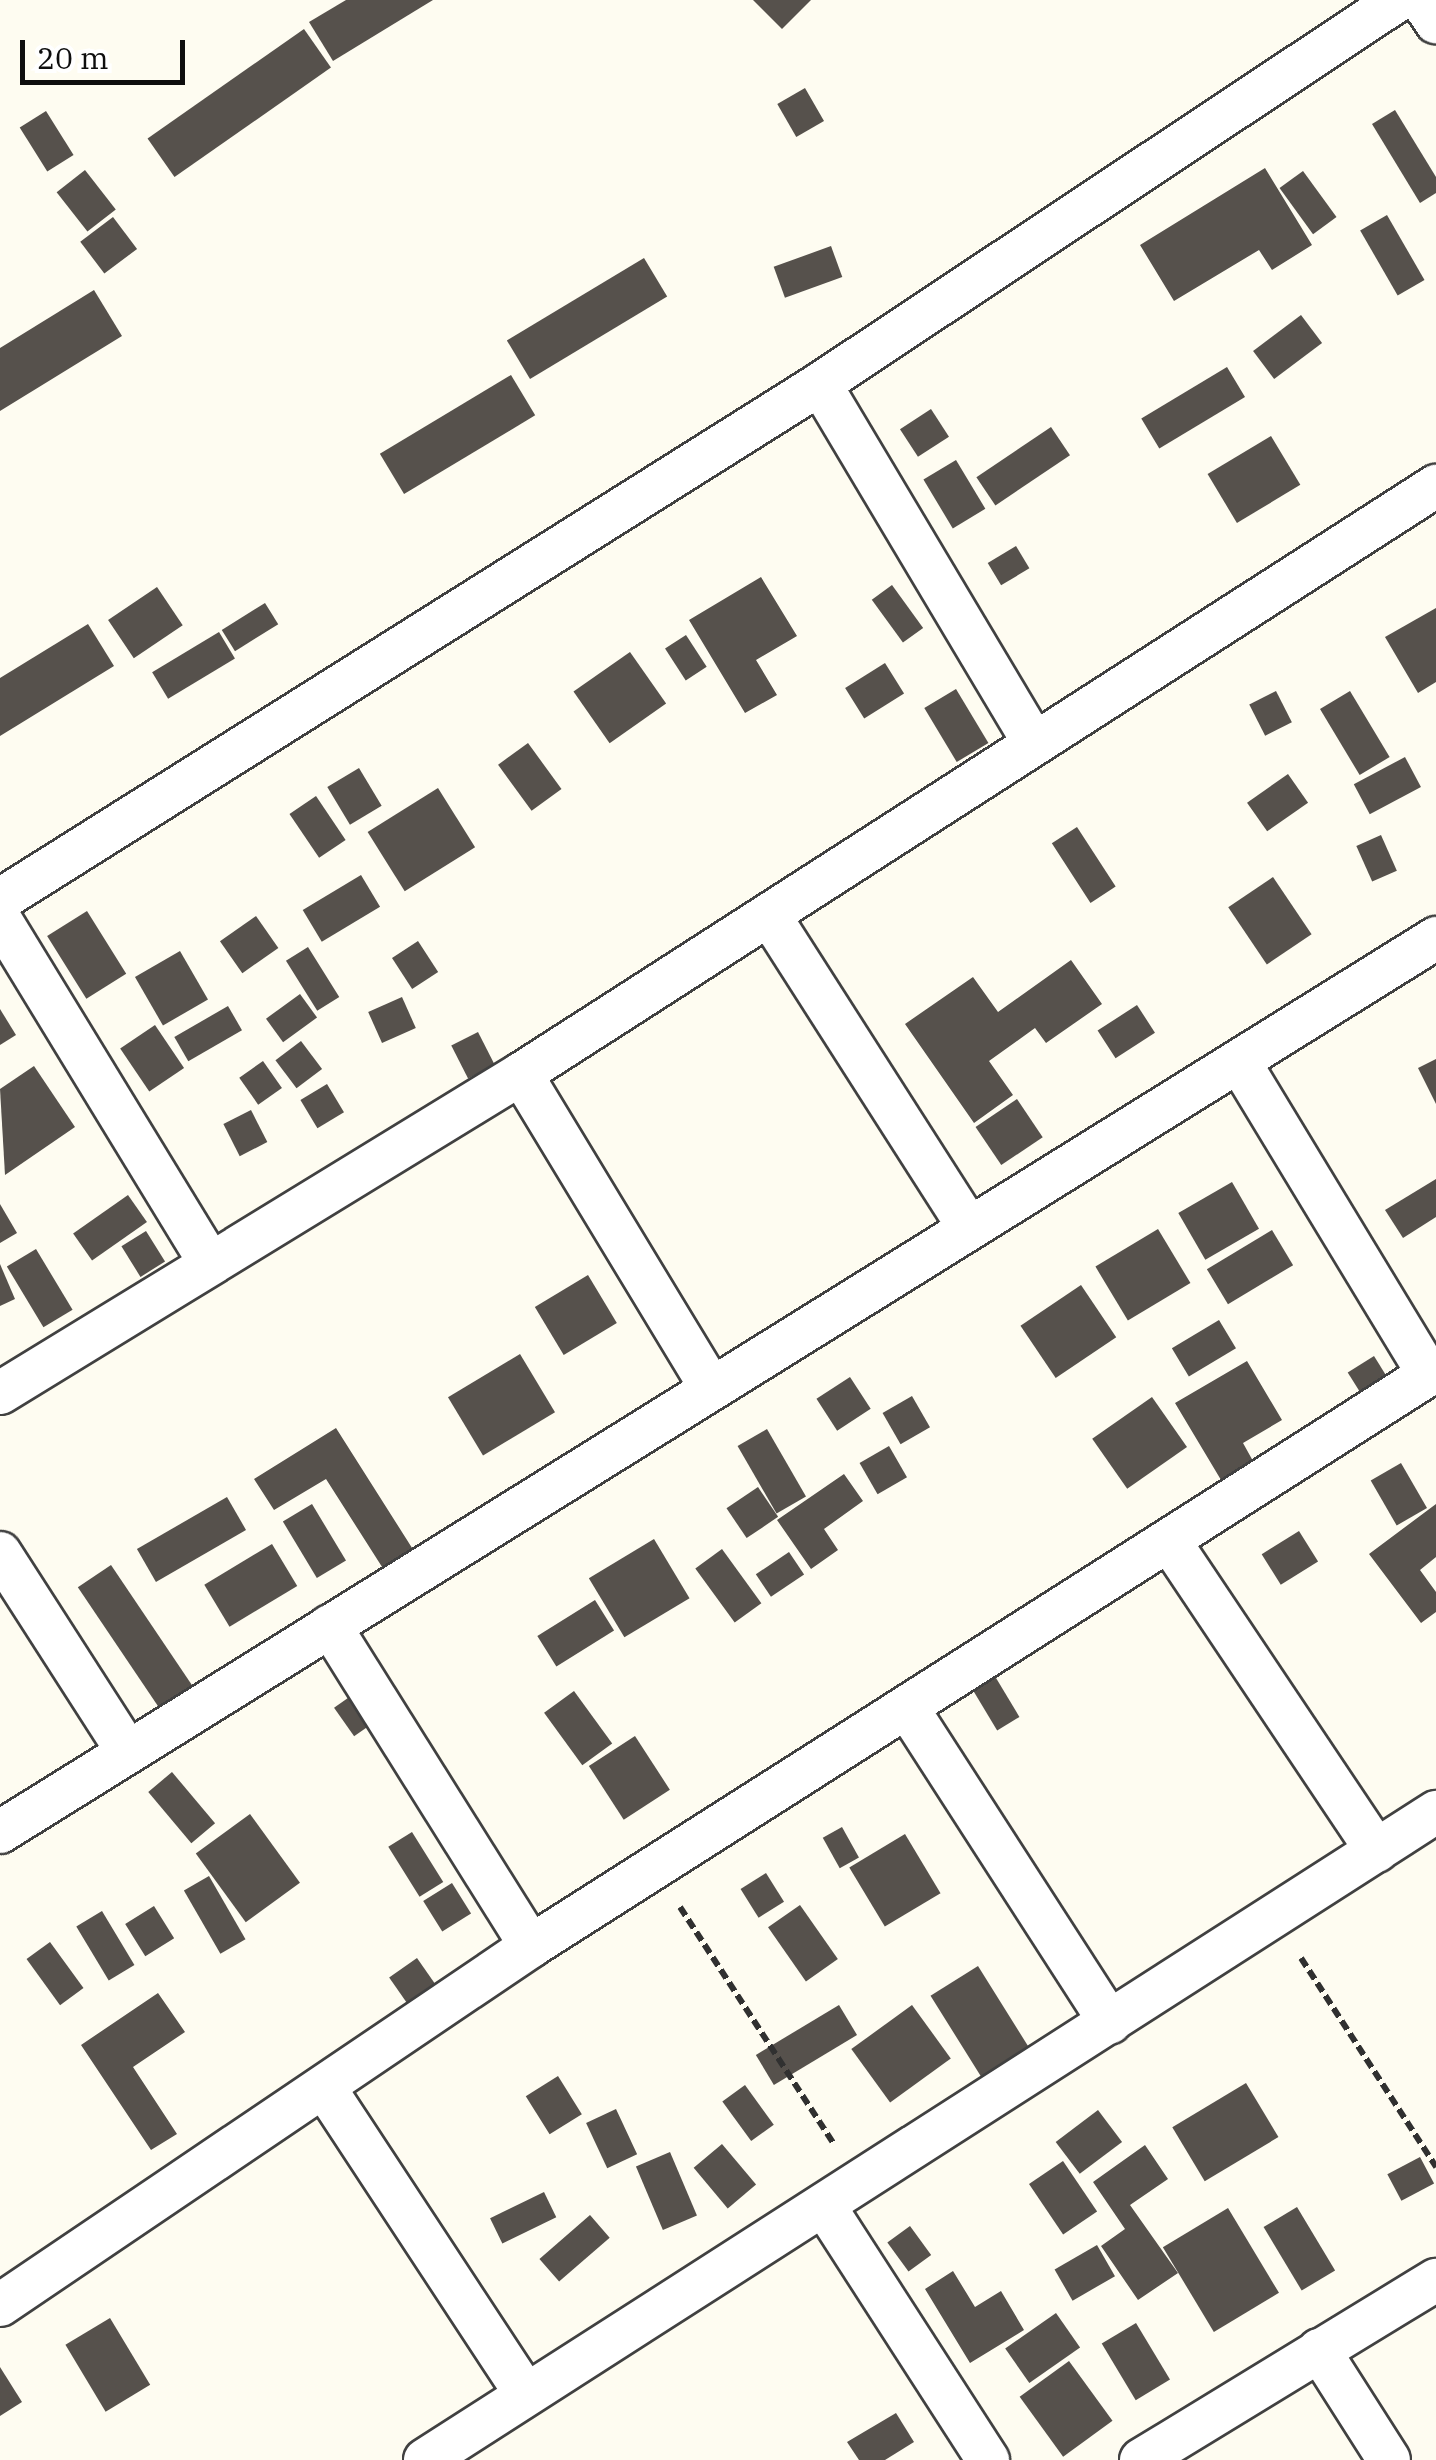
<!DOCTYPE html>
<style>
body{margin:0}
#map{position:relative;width:1436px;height:2460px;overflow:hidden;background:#fefcf1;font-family:"IBM Plex Serif",serif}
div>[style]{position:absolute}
.building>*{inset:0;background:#56514c;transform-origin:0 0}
.path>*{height:6px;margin-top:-3px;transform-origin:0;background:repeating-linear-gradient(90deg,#303030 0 10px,transparent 0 15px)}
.roads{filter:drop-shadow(2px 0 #414141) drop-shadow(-2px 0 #414141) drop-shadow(0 2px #414141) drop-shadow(0 -2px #414141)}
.street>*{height:42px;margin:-21px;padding:0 21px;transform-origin:21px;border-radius:21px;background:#fff}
span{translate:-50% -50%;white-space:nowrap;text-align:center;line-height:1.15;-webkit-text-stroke:10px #fff;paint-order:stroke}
.scale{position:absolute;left:20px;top:40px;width:165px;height:45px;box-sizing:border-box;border:5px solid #0e0e0e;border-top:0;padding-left:12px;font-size:30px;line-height:35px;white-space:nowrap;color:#0e0e0e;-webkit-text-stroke:8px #fff;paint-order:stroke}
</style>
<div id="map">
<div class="building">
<div style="clip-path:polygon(346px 0,433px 0,333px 61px,309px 22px)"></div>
<div style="clip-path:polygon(753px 0,811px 0,782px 29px)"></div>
<div style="left:304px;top:29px;width:47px;height:191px;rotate:55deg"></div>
<div style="left:805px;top:88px;width:38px;height:32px;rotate:60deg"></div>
<div style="clip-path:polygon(1395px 110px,1436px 177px,1436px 193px,1420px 203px,1372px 124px)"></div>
<div style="left:46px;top:111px;width:52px;height:31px;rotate:58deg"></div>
<div style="clip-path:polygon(1265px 168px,1312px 245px,1272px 270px,1259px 250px,1174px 301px,1140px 245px)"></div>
<div style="left:85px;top:170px;width:50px;height:36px;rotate:52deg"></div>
<div style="left:1303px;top:171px;width:57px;height:29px;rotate:54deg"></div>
<div style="left:1387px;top:215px;width:75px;height:31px;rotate:60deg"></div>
<div style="left:113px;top:217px;width:40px;height:41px;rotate:53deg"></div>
<div style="left:831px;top:246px;width:33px;height:61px;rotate:70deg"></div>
<div style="left:644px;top:258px;width:45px;height:160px;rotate:59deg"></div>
<div style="clip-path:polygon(94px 290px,122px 336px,0 411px,0 348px)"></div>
<div style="left:1301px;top:315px;width:35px;height:60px;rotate:53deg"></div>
<div style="left:1227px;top:367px;width:35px;height:100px;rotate:59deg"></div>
<div style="left:511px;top:375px;width:47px;height:153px;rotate:59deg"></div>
<div style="left:931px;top:409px;width:33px;height:37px;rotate:57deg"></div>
<div style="left:1051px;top:427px;width:34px;height:90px;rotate:56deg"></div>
<div style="left:1271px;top:436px;width:57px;height:74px;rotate:59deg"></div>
<div style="left:956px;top:460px;width:57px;height:38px;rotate:59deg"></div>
<div style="left:1016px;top:546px;width:26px;height:33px;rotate:59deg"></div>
<div style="clip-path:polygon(761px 577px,797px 636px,756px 660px,777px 695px,745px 713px,689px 620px)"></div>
<div style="left:892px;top:585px;width:53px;height:25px;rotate:54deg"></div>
<div style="left:157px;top:587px;width:46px;height:59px;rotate:56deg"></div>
<div style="left:265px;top:603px;width:25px;height:51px;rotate:58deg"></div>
<div style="clip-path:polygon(1436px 608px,1436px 682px,1418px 693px,1385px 637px)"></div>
<div style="clip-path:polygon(88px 624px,114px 666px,0 736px,0 678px)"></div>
<div style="left:219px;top:632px;width:31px;height:78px;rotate:59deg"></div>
<div style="left:686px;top:635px;width:38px;height:25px;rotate:57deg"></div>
<div style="left:630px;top:652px;width:63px;height:69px;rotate:55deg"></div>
<div style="left:885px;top:663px;width:36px;height:47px;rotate:58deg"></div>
<div style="left:956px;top:689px;width:63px;height:37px;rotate:59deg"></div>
<div style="left:1276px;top:691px;width:35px;height:30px;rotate:63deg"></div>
<div style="left:1350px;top:691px;width:77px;height:35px;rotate:59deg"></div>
<div style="left:528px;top:743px;width:57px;height:37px;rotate:54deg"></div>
<div style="left:1405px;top:757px;width:34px;height:58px;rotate:62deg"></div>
<div style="left:359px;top:768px;width:44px;height:37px;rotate:59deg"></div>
<div style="left:1288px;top:774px;width:35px;height:50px;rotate:55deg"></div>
<div style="left:438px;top:788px;width:70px;height:83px;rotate:58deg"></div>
<div style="left:316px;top:796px;width:53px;height:32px;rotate:56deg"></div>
<div style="left:1077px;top:827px;width:71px;height:30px;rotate:57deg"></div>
<div style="left:1381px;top:835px;width:39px;height:27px;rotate:66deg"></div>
<div style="left:361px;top:875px;width:37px;height:68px;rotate:59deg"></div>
<div style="left:1273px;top:877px;width:69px;height:54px;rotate:56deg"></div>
<div style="left:87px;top:911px;width:74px;height:47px;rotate:58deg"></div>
<div style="left:256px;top:916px;width:39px;height:44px;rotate:55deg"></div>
<div style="left:418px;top:941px;width:37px;height:31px;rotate:57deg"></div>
<div style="left:308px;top:947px;width:59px;height:26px;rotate:58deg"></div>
<div style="left:180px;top:951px;width:56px;height:52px;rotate:60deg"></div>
<div style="clip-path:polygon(1071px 960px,1102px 1004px,1046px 1043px,1035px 1028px,989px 1061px,1013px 1095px,974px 1123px,905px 1024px,973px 977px,998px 1012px)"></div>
<div style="left:300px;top:994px;width:29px;height:42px;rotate:54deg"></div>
<div style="left:402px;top:997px;width:34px;height:37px;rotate:66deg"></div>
<div style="left:1137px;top:1005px;width:33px;height:47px;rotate:57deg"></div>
<div style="left:228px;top:1006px;width:28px;height:62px;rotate:60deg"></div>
<div style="clip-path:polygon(0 1009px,16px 1035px,0 1045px)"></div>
<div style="left:155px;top:1025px;width:52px;height:42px;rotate:56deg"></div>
<div style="left:478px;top:1032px;width:37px;height:30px;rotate:63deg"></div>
<div style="left:301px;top:1041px;width:35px;height:32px;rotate:53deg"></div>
<div style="clip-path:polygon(1436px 1059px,1436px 1104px,1418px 1068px)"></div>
<div style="left:263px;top:1061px;width:33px;height:29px;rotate:55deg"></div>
<div style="clip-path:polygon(34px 1066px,75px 1127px,5px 1175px,0 1089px)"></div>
<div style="left:327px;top:1084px;width:33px;height:31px;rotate:59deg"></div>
<div style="left:1017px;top:1099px;width:46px;height:50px;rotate:56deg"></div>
<div style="left:251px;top:1110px;width:36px;height:31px;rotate:63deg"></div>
<div style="clip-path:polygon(1436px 1179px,1436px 1217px,1403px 1238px,1385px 1210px)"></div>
<div style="left:1232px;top:1182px;width:54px;height:62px;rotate:60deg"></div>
<div style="left:128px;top:1195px;width:33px;height:67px;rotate:55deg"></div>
<div style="clip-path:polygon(0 1204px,17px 1233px,0 1243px)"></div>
<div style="left:1158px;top:1229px;width:63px;height:73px;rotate:59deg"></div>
<div style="left:1272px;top:1230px;width:41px;height:76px;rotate:59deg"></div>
<div style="left:146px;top:1231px;width:36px;height:29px;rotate:58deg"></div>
<div style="left:36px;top:1249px;width:71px;height:34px;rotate:59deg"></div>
<div style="clip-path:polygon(0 1264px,15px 1299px,0 1306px)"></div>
<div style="left:588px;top:1275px;width:56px;height:62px;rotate:59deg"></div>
<div style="left:1081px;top:1285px;width:63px;height:73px;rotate:56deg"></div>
<div style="left:1219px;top:1320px;width:33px;height:55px;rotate:59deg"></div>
<div style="left:520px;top:1354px;width:68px;height:84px;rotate:59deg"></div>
<div style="left:1374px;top:1356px;width:32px;height:31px;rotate:58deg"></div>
<div style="clip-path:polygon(1247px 1361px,1282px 1420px,1243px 1443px,1258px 1470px,1227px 1490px,1175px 1403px)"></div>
<div style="left:850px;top:1377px;width:38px;height:40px;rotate:57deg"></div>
<div style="left:912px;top:1396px;width:36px;height:34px;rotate:60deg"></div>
<div style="left:1152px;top:1397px;width:61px;height:73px;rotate:55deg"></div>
<div style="clip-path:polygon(336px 1428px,414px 1551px,384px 1570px,326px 1479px,274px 1510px,254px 1479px)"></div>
<div style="left:767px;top:1429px;width:78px;height:34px;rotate:60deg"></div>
<div style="left:889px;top:1446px;width:36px;height:34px;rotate:60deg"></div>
<div style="left:1401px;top:1463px;width:52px;height:35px;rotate:60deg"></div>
<div style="clip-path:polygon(844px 1474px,863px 1501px,824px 1529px,838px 1550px,811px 1569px,777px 1520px)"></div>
<div style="left:758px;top:1487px;width:36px;height:38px;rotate:56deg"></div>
<div style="left:227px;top:1497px;width:38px;height:104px;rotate:60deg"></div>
<div style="left:312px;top:1504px;width:66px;height:34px;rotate:59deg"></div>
<div style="clip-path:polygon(1436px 1504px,1436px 1557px,1420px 1570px,1436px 1592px,1436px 1612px,1421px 1623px,1369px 1554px)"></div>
<div style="left:1299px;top:1531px;width:36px;height:44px;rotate:58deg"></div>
<div style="left:654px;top:1539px;width:69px;height:76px;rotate:59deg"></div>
<div style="left:272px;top:1544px;width:49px;height:79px;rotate:59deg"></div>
<div style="left:722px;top:1549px;width:67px;height:33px;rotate:54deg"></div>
<div style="left:789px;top:1552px;width:27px;height:40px;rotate:56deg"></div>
<div style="left:111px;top:1565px;width:148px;height:40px;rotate:56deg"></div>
<div style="left:595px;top:1600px;width:36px;height:68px;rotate:58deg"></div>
<div style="left:987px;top:1663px;width:63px;height:26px;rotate:59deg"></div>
<div style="left:375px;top:1679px;width:35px;height:50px;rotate:55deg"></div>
<div style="left:574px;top:1691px;width:65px;height:37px;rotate:54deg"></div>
<div style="left:635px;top:1736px;width:64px;height:55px;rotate:57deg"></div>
<div style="left:172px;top:1772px;width:67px;height:31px;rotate:50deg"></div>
<div style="left:250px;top:1814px;width:85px;height:67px;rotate:54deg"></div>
<div style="left:842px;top:1827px;width:35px;height:22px;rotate:61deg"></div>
<div style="left:412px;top:1832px;width:59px;height:28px;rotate:58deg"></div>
<div style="left:905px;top:1834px;width:69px;height:65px;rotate:59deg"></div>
<div style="left:766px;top:1873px;width:34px;height:30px;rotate:58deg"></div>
<div style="left:209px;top:1876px;width:73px;height:29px;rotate:60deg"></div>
<div style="left:452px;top:1883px;width:36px;height:34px;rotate:58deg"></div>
<div style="left:800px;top:1905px;width:66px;height:39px;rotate:55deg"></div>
<div style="left:154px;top:1906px;width:38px;height:34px;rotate:58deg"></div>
<div style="left:102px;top:1911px;width:63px;height:30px;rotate:59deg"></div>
<div style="left:50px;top:1942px;width:57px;height:29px;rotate:54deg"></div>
<div style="left:417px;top:1958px;width:35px;height:34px;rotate:55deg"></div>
<div style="left:978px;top:1966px;width:103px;height:56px;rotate:58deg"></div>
<div style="clip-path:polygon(158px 1993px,185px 2032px,133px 2067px,177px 2134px,151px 2150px,81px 2045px)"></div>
<div style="left:839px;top:2005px;width:35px;height:97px;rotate:59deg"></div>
<div style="left:912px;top:2005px;width:66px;height:75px;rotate:54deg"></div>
<div style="left:558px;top:2076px;width:45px;height:38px;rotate:58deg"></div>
<div style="left:1246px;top:2083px;width:63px;height:86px;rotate:59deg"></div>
<div style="left:745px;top:2085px;width:49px;height:28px;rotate:54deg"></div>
<div style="left:616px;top:2109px;width:50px;height:33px;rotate:65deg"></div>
<div style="left:1098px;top:2110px;width:40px;height:53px;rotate:53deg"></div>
<div style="left:722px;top:2144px;width:53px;height:37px;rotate:50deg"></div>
<div style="clip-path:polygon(1145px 2145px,1168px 2179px,1130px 2205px,1178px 2273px,1138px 2300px,1101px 2246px,1125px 2229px,1093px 2182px)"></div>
<div style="left:670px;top:2152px;width:69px;height:37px;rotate:67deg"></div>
<div style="left:1420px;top:2157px;width:30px;height:37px;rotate:62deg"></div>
<div style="left:1063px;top:2161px;width:61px;height:41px;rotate:56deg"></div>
<div style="left:544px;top:2192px;width:28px;height:60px;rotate:64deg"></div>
<div style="left:1297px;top:2207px;width:74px;height:39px;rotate:59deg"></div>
<div style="left:1228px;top:2208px;width:99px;height:76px;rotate:59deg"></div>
<div style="left:590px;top:2215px;width:30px;height:67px;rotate:49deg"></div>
<div style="left:910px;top:2226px;width:36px;height:28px;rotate:54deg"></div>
<div style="left:1097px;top:2245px;width:36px;height:49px;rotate:60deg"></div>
<div style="clip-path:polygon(953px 2271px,975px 2307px,1001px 2291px,1024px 2330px,970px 2363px,925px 2289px)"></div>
<div style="left:1056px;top:2313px;width:42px;height:62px;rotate:55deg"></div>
<div style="left:110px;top:2318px;width:78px;height:52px;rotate:59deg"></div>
<div style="left:1136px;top:2323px;width:66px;height:40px;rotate:59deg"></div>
<div style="left:1069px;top:2361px;width:74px;height:61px;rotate:54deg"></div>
<div style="clip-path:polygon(0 2367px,22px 2402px,0 2416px)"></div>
<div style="clip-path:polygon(896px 2413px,914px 2442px,885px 2460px,859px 2460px,847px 2442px)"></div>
</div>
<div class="path">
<div style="left:680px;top:1907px;width:283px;rotate:57deg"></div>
<div style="left:1301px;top:1958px;width:249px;rotate:57.1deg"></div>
</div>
<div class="roads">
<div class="street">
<div style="left:1421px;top:0;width:27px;rotate:56deg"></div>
<div style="left:820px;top:384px;width:413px;rotate:59.2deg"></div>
<div style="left:0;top:900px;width:969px;rotate:-32.18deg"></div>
<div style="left:820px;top:384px;width:694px;rotate:-33.6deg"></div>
<div style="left:769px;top:915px;width:371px;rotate:57.4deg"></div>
<div style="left:0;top:919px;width:399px;rotate:58.6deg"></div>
<div style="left:1240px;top:1063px;width:365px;rotate:58.8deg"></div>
<div style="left:521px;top:1074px;width:363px;rotate:58.8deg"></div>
<div style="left:0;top:1393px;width:611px;rotate:-31.48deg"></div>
<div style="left:521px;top:1074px;width:1088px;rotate:-32.73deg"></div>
<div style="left:1172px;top:1545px;width:368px;rotate:56.2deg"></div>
<div style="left:0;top:1553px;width:235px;rotate:57.3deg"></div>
<div style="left:330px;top:1626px;width:378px;rotate:57.9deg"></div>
<div style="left:908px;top:1709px;width:373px;rotate:57.2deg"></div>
<div style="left:0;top:1832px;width:1692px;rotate:-31.9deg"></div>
<div style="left:326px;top:2090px;width:364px;rotate:56.7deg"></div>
<div style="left:825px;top:2207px;width:301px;rotate:57.2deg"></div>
<div style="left:0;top:2305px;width:641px;rotate:-34.06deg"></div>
<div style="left:531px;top:1946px;width:1073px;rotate:-32.48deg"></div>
<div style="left:1319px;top:2350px;width:130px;rotate:57.5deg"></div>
<div style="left:425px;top:2460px;width:1201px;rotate:-32.66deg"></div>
<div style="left:1141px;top:2460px;width:346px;rotate:-31.4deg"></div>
</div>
</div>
<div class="scale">20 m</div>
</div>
